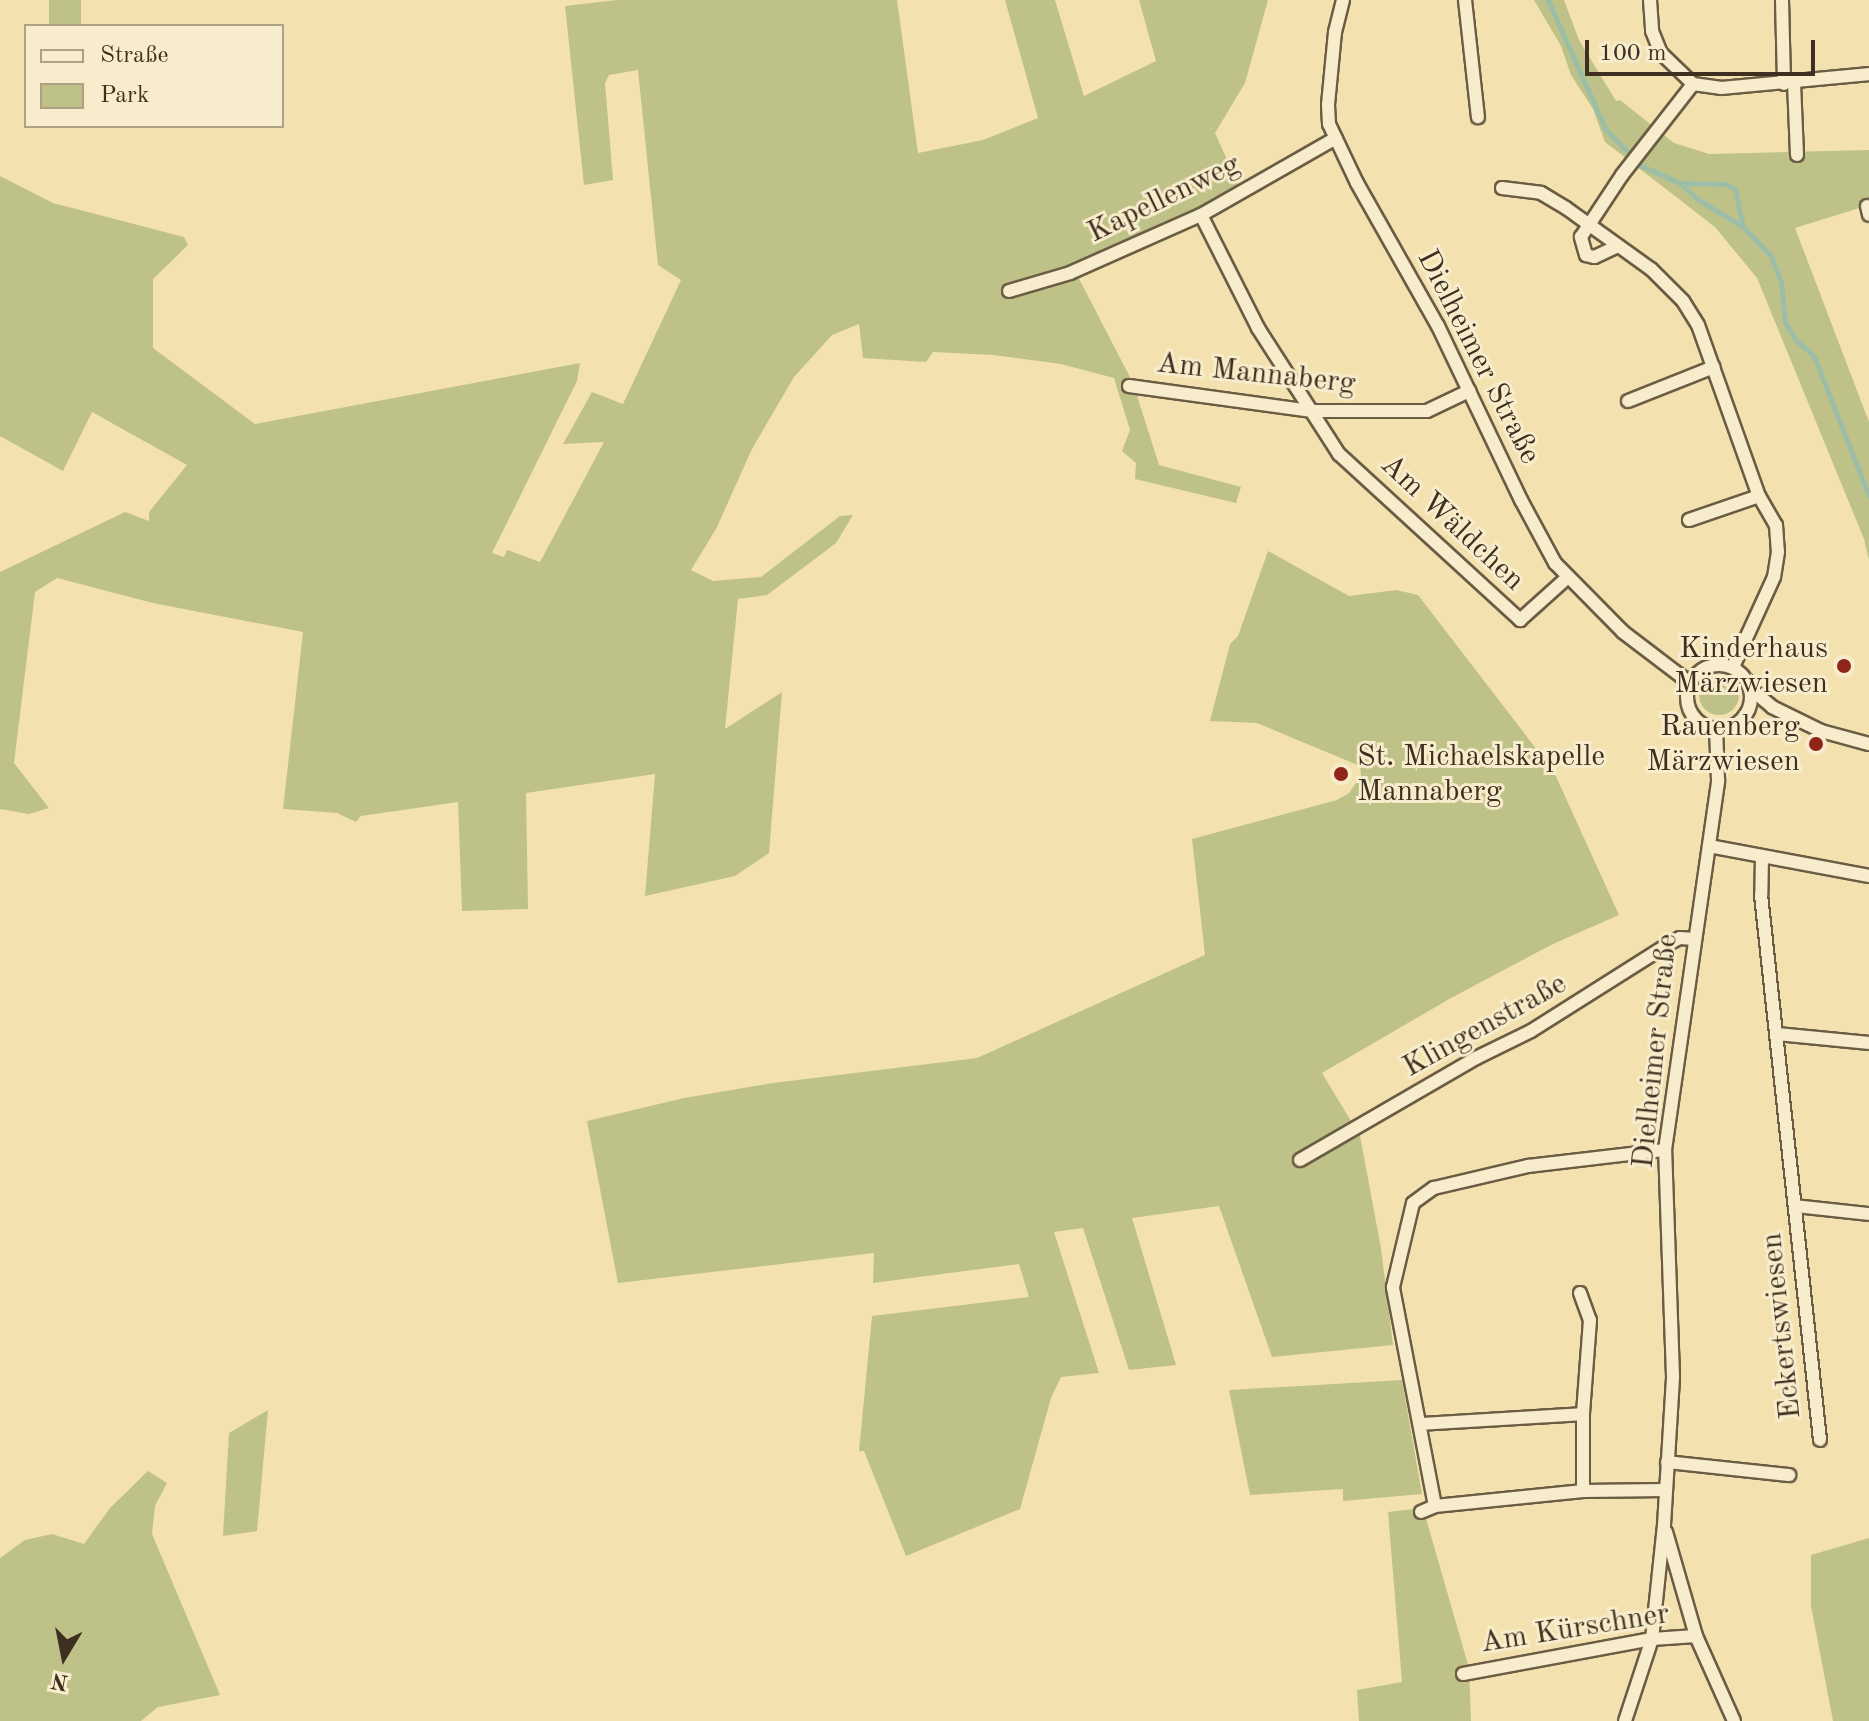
<!DOCTYPE html>
<meta charset="utf-8">
<style>
body{margin:0}
#map{position:relative;width:1869px;height:1721px;overflow:hidden;background:#f3e2af;font-family:"Old Standard TT",serif}
div>[style]{position:absolute}
.green>*{inset:0;background:#bec288;transform-origin:0 0}
.round{border-radius:50%}
.stream>*{height:5px;margin:-2.5px;padding:0 2.5px;transform-origin:2.5px;border-radius:2.5px;background:#9cbea8}
.roads{filter:drop-shadow(2px 0 #6b5c44) drop-shadow(-2px 0 #6b5c44) drop-shadow(0 2px #6b5c44) drop-shadow(0 -2px #6b5c44)}
.minor>*{height:12px;margin:-6px;padding:0 6px;transform-origin:6px;border-radius:6px;background:#f7eccb}
.minor>.ring{margin:-6px;padding:0;box-sizing:content-box;background:none;border:12px solid #f7eccb;border-radius:50%}
.dots>*{width:22px;height:22px;translate:-50% -50%;box-sizing:border-box;border:4px solid #f7eccb;border-radius:50%}
span{translate:-50% -50%;white-space:nowrap;text-align:center;line-height:1.15;-webkit-text-stroke:6px #f7eccb;paint-order:stroke}
.street-label{font-size:30px;color:#3e2f20}
.poi-label{font-size:30px;color:#3e2f20}
.right{translate:-100% -50%;text-align:right}
.left{translate:0 -50%;text-align:left}
.legend{position:absolute;left:24px;top:24px;width:260px;height:104px;box-sizing:border-box;background:#f7eccb;border:2px solid #ada087;margin:0;padding:10px 14px;list-style:none;font-size:24px;color:#3e2f20}
.legend li{display:flex;align-items:center;gap:16px;height:40px}
.legend b{width:40px;border:2px solid #ada087}
.north{position:absolute;left:24px;top:1617px;width:80px;height:80px;-webkit-text-stroke:6px #f7eccb;paint-order:stroke;rotate:190deg;font-size:22px;font-weight:700;line-height:32px;text-align:center;color:#3e2f20}
.north::after{content:'';display:block;margin:auto;width:28px;height:36px;background:#3e2f20;clip-path:polygon(50% 0,100% 100%,50% 72%,0 100%)}
.scale{position:absolute;left:1585px;top:40px;width:230px;height:36px;box-sizing:border-box;border:4px solid #3e2f20;border-top:0;padding-left:10px;font-size:24px;line-height:28px;white-space:nowrap;color:#3e2f20;-webkit-text-stroke:6px #f7eccb;paint-order:stroke}
</style>
<div id="map">
<div class="green">
<div style="left:49px;top:0;width:32px;height:26px"></div>
<div style="clip-path:polygon(617px 0,897px 0,918px 153px,983px 140px,1038px 118px,1005px 0,1055px 0,1084px 96px,1156px 61px,1139px 0,1268px 0,1245px 83px,1215px 133px,1239px 186px,1182px 218px,1073px 267px,1133px 383px,1159px 465px,1241px 487px,1236px 503px,1135px 479px,1136px 463px,1122px 451px,1130px 430px,1114px 378px,1061px 364px,993px 355px,933px 352px,926px 362px,863px 358px,859px 324px,832px 335px,794px 377px,752px 449px,716px 529px,691px 570px,713px 581px,761px 577px,840px 516px,853px 515px,836px 543px,767px 595px,738px 599px,725px 729px,782px 692px,769px 853px,735px 876px,645px 896px,655px 774px,526px 793px,528px 909px,462px 911px,458px 802px,361px 816px,356px 822px,337px 813px,283px 809px,303px 632px,153px 603px,57px 578px,35px 592px,14px 763px,49px 808px,29px 814px,0 809px,0 572px,125px 512px,149px 521px,149px 512px,187px 465px,92px 412px,63px 471px,0 436px,0 176px,53px 203px,184px 237px,188px 245px,153px 279px,153px 348px,255px 424px,580px 363px,577px 381px,492px 553px,504px 557px,507px 550px,540px 562px,604px 442px,563px 444px,592px 392px,623px 404px,681px 280px,658px 265px,638px 70px,609px 75px,605px 83px,613px 180px,584px 185px,565px 6px)"></div>
<div style="clip-path:polygon(1534px 0,1564px 0,1579px 40px,1616px 101px,1620px 100px,1674px 143px,1709px 154px,1869px 150px,1869px 205px,1795px 228px,1869px 422px,1869px 560px,1864px 539px,1757px 278px,1715px 227px,1605px 142px,1593px 109px,1571px 75px,1561px 46px)"></div>
<div style="clip-path:polygon(1268px 551px,1349px 596px,1396px 590px,1418px 595px,1554px 772px,1619px 915px,1553px 944px,1451px 998px,1322px 1073px,1360px 1136px,1381px 1248px,1393px 1345px,1272px 1357px,1219px 1206px,1132px 1218px,1176px 1365px,1129px 1370px,1083px 1228px,1054px 1232px,1099px 1373px,1061px 1377px,1051px 1398px,1020px 1509px,906px 1556px,864px 1451px,859px 1451px,872px 1316px,1029px 1297px,1019px 1264px,873px 1283px,874px 1253px,618px 1283px,587px 1121px,684px 1098px,773px 1083px,977px 1058px,1205px 955px,1192px 839px,1337px 800px,1349px 793px,1361px 776px,1360px 766px,1257px 723px,1210px 721px,1230px 644px,1238px 636px)"></div>
<div class="round" style="left:1699px;top:675px;width:40px;height:40px"></div>
<div style="clip-path:polygon(1402px 1380px,1422px 1494px,1343px 1501px,1343px 1489px,1250px 1495px,1229px 1390px)"></div>
<div style="clip-path:polygon(268px 1410px,257px 1531px,223px 1536px,229px 1433px)"></div>
<div style="clip-path:polygon(148px 1471px,167px 1483px,155px 1506px,152px 1534px,220px 1695px,158px 1707px,141px 1721px,0 1721px,0 1558px,25px 1540px,52px 1534px,84px 1544px,110px 1508px)"></div>
<div style="clip-path:polygon(1423px 1508px,1469px 1668px,1471px 1721px,1359px 1721px,1357px 1690px,1402px 1682px,1388px 1512px)"></div>
<div style="clip-path:polygon(1869px 1538px,1869px 1721px,1833px 1721px,1811px 1606px,1811px 1555px)"></div>
</div>
<div class="stream">
<div style="left:1548px;top:0;width:142px;rotate:66deg"></div>
<div style="left:1606px;top:130px;width:51px;rotate:45deg"></div>
<div style="left:1642px;top:166px;width:42px;rotate:24.1deg"></div>
<div style="left:1680px;top:183px;width:22px;rotate:43deg"></div>
<div style="left:1696px;top:198px;width:55px;rotate:31.7deg"></div>
<div style="left:1743px;top:227px;width:40px;rotate:46deg"></div>
<div style="left:1771px;top:256px;width:28px;rotate:69deg"></div>
<div style="left:1781px;top:282px;width:40px;rotate:84.3deg"></div>
<div style="left:1785px;top:322px;width:21px;rotate:59deg"></div>
<div style="left:1796px;top:340px;width:24px;rotate:42deg"></div>
<div style="left:1814px;top:356px;width:150px;rotate:68.6deg"></div>
<div style="left:1681px;top:183px;width:44px;rotate:1.3deg"></div>
<div style="left:1725px;top:184px;width:11px;rotate:27deg"></div>
<div style="left:1735px;top:189px;width:39px;rotate:78deg"></div>
</div>
<div class="roads">
<div class="minor">
<div style="left:1343px;top:0;width:33px;rotate:104deg"></div>
<div style="left:1335px;top:32px;width:73px;rotate:95.5deg"></div>
<div style="left:1328px;top:105px;width:19px;rotate:87deg"></div>
<div style="left:1329px;top:124px;width:65px;rotate:64.6deg"></div>
<div style="left:1357px;top:183px;width:164px;rotate:60.5deg"></div>
<div style="left:1438px;top:326px;width:193px;rotate:64.5deg"></div>
<div style="left:1521px;top:500px;width:72px;rotate:61.6deg"></div>
<div style="left:1555px;top:563px;width:97px;rotate:45.4deg"></div>
<div style="left:1623px;top:632px;width:84px;rotate:37.3deg"></div>
<div style="left:1465px;top:0;width:118px;rotate:83.7deg"></div>
<div style="left:1650px;top:0;width:31px;rotate:86deg"></div>
<div style="left:1652px;top:31px;width:24px;rotate:68deg"></div>
<div style="left:1661px;top:53px;width:45px;rotate:44.1deg"></div>
<div style="left:1693px;top:84px;width:29px;rotate:8deg"></div>
<div style="left:1722px;top:88px;width:148px;rotate:-5.4deg"></div>
<div style="left:1782px;top:0;width:84px;rotate:88.6deg"></div>
<div style="left:1794px;top:83px;width:72px;rotate:87.6deg"></div>
<div style="left:1502px;top:188px;width:39px;rotate:7deg"></div>
<div style="left:1541px;top:193px;width:29px;rotate:31deg"></div>
<div style="left:1566px;top:208px;width:105px;rotate:35.7deg"></div>
<div style="left:1651px;top:269px;width:45px;rotate:45deg"></div>
<div style="left:1683px;top:301px;width:28px;rotate:58deg"></div>
<div style="left:1698px;top:325px;width:182px;rotate:70.4deg"></div>
<div style="left:1759px;top:496px;width:34px;rotate:60deg"></div>
<div style="left:1776px;top:525px;width:27px;rotate:86deg"></div>
<div style="left:1778px;top:552px;width:25px;rotate:99deg"></div>
<div style="left:1774px;top:577px;width:99px;rotate:114.5deg"></div>
<div style="left:1867px;top:206px;width:9px;rotate:77deg"></div>
<div style="left:1201px;top:215px;width:127px;rotate:63.2deg"></div>
<div style="left:1258px;top:328px;width:150px;rotate:57.3deg"></div>
<div style="left:1339px;top:454px;width:246px;rotate:42.5deg"></div>
<div style="left:1520px;top:620px;width:64px;rotate:-41.9deg"></div>
<div style="left:1618px;top:246px;width:26px;rotate:155deg"></div>
<div style="left:1594px;top:257px;width:8px;rotate:-166deg"></div>
<div style="left:1586px;top:255px;width:19px;rotate:-106deg"></div>
<div style="left:1581px;top:237px;width:74px;rotate:-56.5deg"></div>
<div style="left:1622px;top:175px;width:115px;rotate:-52deg"></div>
<div style="left:1009px;top:291px;width:64px;rotate:-16.4deg"></div>
<div style="left:1070px;top:273px;width:143px;rotate:-23.9deg"></div>
<div style="left:1201px;top:215px;width:155px;rotate:-29.7deg"></div>
<div style="left:1129px;top:386px;width:185px;rotate:7.8deg"></div>
<div style="left:1312px;top:411px;width:115px"></div>
<div style="left:1427px;top:411px;width:47px;rotate:-25.5deg"></div>
<div style="left:1628px;top:401px;width:92px;rotate:-21.6deg"></div>
<div style="left:1689px;top:520px;width:74px;rotate:-18.9deg"></div>
<div class="ring" style="left:1687px;top:665px;width:52px;height:52px"></div>
<div style="left:1752px;top:690px;width:26px;rotate:40deg"></div>
<div style="left:1772px;top:707px;width:55px;rotate:26.1deg"></div>
<div style="left:1821px;top:731px;width:50px;rotate:15.2deg"></div>
<div style="left:1709px;top:846px;width:163px;rotate:10.6deg"></div>
<div style="left:1762px;top:856px;width:39px;rotate:91deg"></div>
<div style="left:1761px;top:895px;width:548px;rotate:83.82deg"></div>
<div style="left:1778px;top:1034px;width:91px;rotate:5.6deg"></div>
<div style="left:1300px;top:1160px;width:203px;rotate:-30.1deg"></div>
<div style="left:1476px;top:1058px;width:61px;rotate:-26.1deg"></div>
<div style="left:1531px;top:1031px;width:165px;rotate:-32.3deg"></div>
<div style="left:1670px;top:943px;width:11px;rotate:-27deg"></div>
<div style="left:1680px;top:938px;width:14px;rotate:4deg"></div>
<div style="left:1795px;top:1206px;width:74px;rotate:6.2deg"></div>
<div style="left:1580px;top:1293px;width:29px;rotate:70deg"></div>
<div style="left:1590px;top:1320px;width:94px;rotate:94.3deg"></div>
<div style="left:1583px;top:1414px;width:77px;rotate:90deg"></div>
<div style="left:1420px;top:1424px;width:163px;rotate:-3.5deg"></div>
<div style="left:1667px;top:1462px;width:123px;rotate:6.1deg"></div>
<div style="left:1435px;top:1506px;width:223px;rotate:-100.9deg"></div>
<div style="left:1393px;top:1287px;width:86px;rotate:-76.6deg"></div>
<div style="left:1413px;top:1203px;width:26px;rotate:-36deg"></div>
<div style="left:1434px;top:1188px;width:97px;rotate:-13.2deg"></div>
<div style="left:1528px;top:1166px;width:138px;rotate:-6.7deg"></div>
<div style="left:1421px;top:1512px;width:15px;rotate:-23deg"></div>
<div style="left:1435px;top:1506px;width:149px;rotate:-5.8deg"></div>
<div style="left:1583px;top:1491px;width:82px;rotate:-0.7deg"></div>
<div style="left:1666px;top:1532px;width:108px;rotate:73.9deg"></div>
<div style="left:1696px;top:1636px;width:93px;rotate:65.9deg"></div>
<div style="left:1463px;top:1674px;width:192px;rotate:-10.5deg"></div>
<div style="left:1652px;top:1639px;width:44px;rotate:-3.9deg"></div>
<div style="left:1625px;top:1721px;width:86px;rotate:-71.8deg"></div>
<div style="left:1652px;top:1639px;width:115px;rotate:-84deg"></div>
<div style="left:1664px;top:1525px;width:149px;rotate:-86.5deg"></div>
<div style="left:1673px;top:1376px;width:226px;rotate:-92deg"></div>
<div style="left:1665px;top:1150px;width:374px;rotate:-81.8deg"></div>
<div style="left:1718px;top:780px;width:51px;rotate:-92.2deg"></div>
</div>
</div>
<div class="dots">
<div style="left:1844px;top:666px;background:#8f2418"></div>
<div style="left:1816px;top:744px;background:#8f2418"></div>
<div style="left:1341px;top:774px;background:#8f2418"></div>
</div>
<div class="street-label">
<span style="left:1164px;top:199px;rotate:-26deg">Kapellenweg</span>
<span style="left:1478px;top:357px;rotate:63deg">Dielheimer Straße</span>
<span style="left:1256px;top:374px;rotate:6deg">Am Mannaberg</span>
<span style="left:1452px;top:523px;rotate:43deg">Am Wäldchen</span>
<span style="left:1485px;top:1026px;rotate:-29deg">Klingenstraße</span>
<span style="left:1656px;top:1051px;rotate:-84deg">Dielheimer Straße</span>
<span style="left:1782px;top:1326px;rotate:-96deg">Eckertswiesen</span>
<span style="left:1575px;top:1629px;rotate:-9deg">Am Kürschner</span>
</div>
<div class="poi-label">
<span class="right" style="left:1828px;top:666px">Kinderhaus<br>Märzwiesen</span>
<span class="right" style="left:1800px;top:744px">Rauenberg<br>Märzwiesen</span>
<span class="left" style="left:1357px;top:774px">St. Michaelskapelle<br>Mannaberg</span>
</div>
<ul class="legend">
<li><b style="height:10px;background:#f7eccb"></b>Straße</li>
<li><b style="height:22px;background:#bec288"></b>Park</li>
</ul>
<div class="north">N</div>
<div class="scale">100 m</div>
</div>
